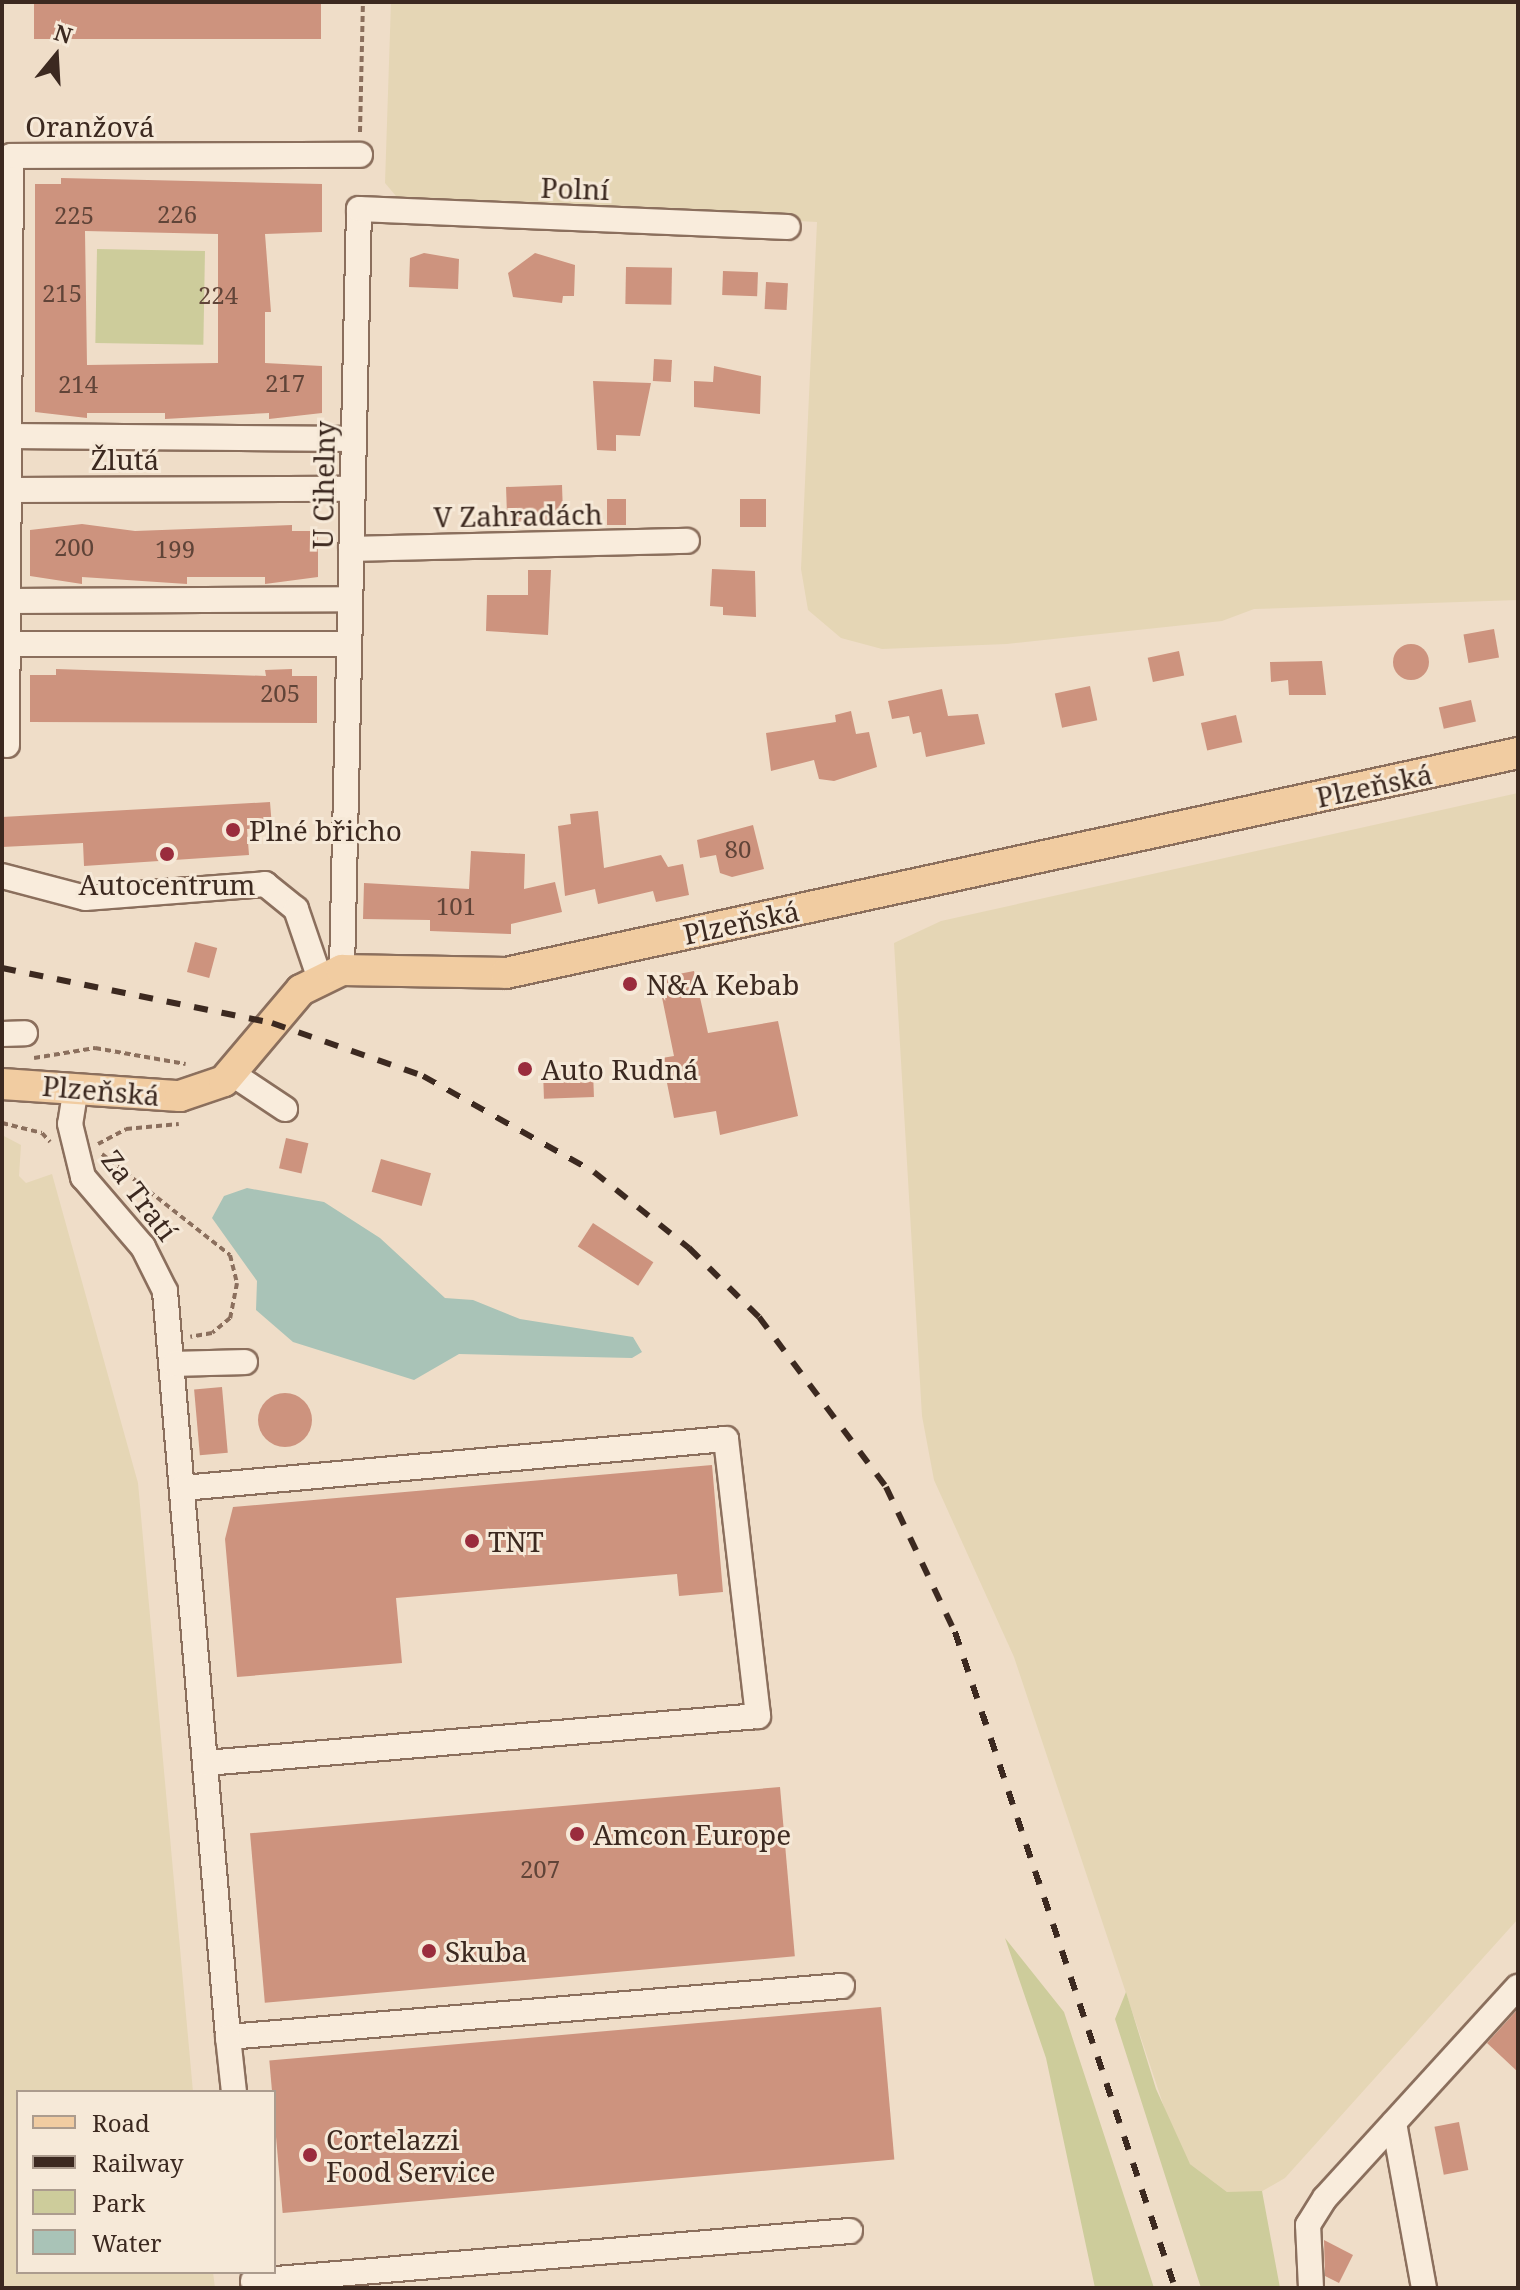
<!DOCTYPE html>
<meta charset="utf-8">
<style>
body{margin:0}
#map{position:relative;width:1520px;height:2290px;overflow:hidden;background:#efddc8;font-family:"Noto Serif",serif}
div>[style]{position:absolute}
.farmland>*{inset:0;background:#e5d6b5}
.green>*{inset:0;background:#cdcc9b;transform-origin:0 0}
.water>*{inset:0;background:#a9c3b7}
.building>*{inset:0;background:#cd937e;transform-origin:0 0}
.round{border-radius:50%}
.path>*{height:4px;margin-top:-2px;transform-origin:0;background:repeating-linear-gradient(90deg,#8b6f5d 0 6px,transparent 0 10px)}
.roads{filter:drop-shadow(2px 0 #8b6f5d) drop-shadow(-2px 0 #8b6f5d) drop-shadow(0 2px #8b6f5d) drop-shadow(0 -2px #8b6f5d)}
.minor>*{height:24px;margin:-12px;padding:0 12px;transform-origin:12px;border-radius:12px;background:#f9ecdc}
.major>*{height:30px;margin:-15px;padding:0 15px;transform-origin:15px;border-radius:15px;background:#f1cca1}
.rail>*{height:6px;margin-top:-3px;transform-origin:0;background:repeating-linear-gradient(90deg,#3c2920 0 14px,transparent 0 28px)}
.dots>*{width:22px;height:22px;translate:-50% -50%;box-sizing:border-box;border:4px solid #f6e9d8;border-radius:50%}
span{translate:-50% -50%;white-space:nowrap;text-align:center;line-height:1.15;-webkit-text-stroke:6px #f6e9d8;paint-order:stroke}
.number-label{font-size:24px;color:#604438}
.number-label span{-webkit-text-stroke-width:0}
.street-label{font-size:28px;color:#3c2920}
.poi-label{font-size:28px;color:#3c2920}
.left{translate:0 -50%;text-align:left}
.frame{position:absolute;inset:0;border:4px solid #3c2920;pointer-events:none}
.legend{position:absolute;left:16px;top:2090px;width:260px;height:184px;box-sizing:border-box;background:#f6e9d8;border:2px solid #ac9c8e;margin:0;padding:10px 14px;list-style:none;font-size:24px;color:#3c2920}
.legend li{display:flex;align-items:center;gap:16px;height:40px}
.legend b{width:40px;border:2px solid #ac9c8e}
.north{position:absolute;left:16px;top:16px;width:80px;height:80px;-webkit-text-stroke:6px #f6e9d8;paint-order:stroke;rotate:18deg;font-size:22px;font-weight:700;line-height:32px;text-align:center;color:#3c2920}
.north::after{content:'';display:block;margin:auto;width:28px;height:36px;background:#3c2920;clip-path:polygon(50% 0,100% 100%,50% 72%,0 100%)}
</style>
<div id="map">
<div class="farmland">
<div style="clip-path:polygon(391px 2px,1518px 2px,1518px 600px,1254px 609px,1222px 621px,1007px 644px,882px 649px,841px 638px,808px 610px,801px 569px,817px 222px,401px 202px,385px 183px)"></div>
<div style="clip-path:polygon(1518px 793px,1518px 1919px,1285px 2178px,1259px 2193px,1227px 2192px,1190px 2164px,1175px 2140px,1014px 1657px,934px 1480px,922px 1416px,894px 943px,941px 921px)"></div>
<div style="clip-path:polygon(2px 1135px,21px 1145px,19px 1176px,26px 1183px,52px 1174px,138px 1483px,193px 2092px,18px 2092px,18px 2272px,213px 2272px,215px 2288px,2px 2288px)"></div>
</div>
<div class="green">
<div style="left:97px;top:249px;width:108px;height:94px;rotate:1deg"></div>
<div style="clip-path:polygon(1005px 1938px,1064px 2012px,1154px 2288px,1095px 2288px,1046px 2058px)"></div>
<div style="clip-path:polygon(1126px 1992px,1156px 2089px,1190px 2164px,1227px 2192px,1262px 2191px,1280px 2288px,1201px 2288px,1115px 2019px)"></div>
</div>
<div class="water">
<div style="clip-path:polygon(247px 1188px,324px 1202px,380px 1238px,445px 1298px,473px 1300px,520px 1319px,633px 1337px,642px 1352px,632px 1358px,459px 1354px,414px 1380px,293px 1342px,256px 1310px,257px 1281px,212px 1218px,224px 1196px)"></div>
</div>
<div class="building">
<div style="left:34px;top:2px;width:287px;height:37px"></div>
<div style="clip-path:polygon(evenodd,61px 178px,322px 184px,322px 232px,265px 234px,271px 312px,265px 312px,265px 363px,322px 366px,322px 413px,269px 419px,269px 413px,165px 419px,165px 413px,87px 413px,87px 418px,35px 412px,35px 184px,61px 184px,61px 178px,85px 231px,218px 234px,218px 363px,87px 365px,85px 231px)"></div>
<div style="clip-path:polygon(424px 253px,459px 259px,458px 289px,409px 287px,410px 258px)"></div>
<div style="clip-path:polygon(535px 253px,575px 265px,574px 296px,563px 296px,562px 303px,513px 297px,508px 273px)"></div>
<div style="left:626px;top:267px;width:46px;height:37px;rotate:1deg"></div>
<div style="left:723px;top:271px;width:35px;height:24px;rotate:2deg"></div>
<div style="left:766px;top:282px;width:22px;height:27px;rotate:3deg"></div>
<div style="left:654px;top:359px;width:18px;height:22px;rotate:3deg"></div>
<div style="clip-path:polygon(714px 366px,761px 376px,760px 414px,694px 407px,694px 381px,713px 382px)"></div>
<div style="clip-path:polygon(593px 381px,651px 383px,640px 436px,616px 435px,616px 451px,597px 450px)"></div>
<div style="left:562px;top:485px;width:38px;height:56px;rotate:88deg"></div>
<div style="left:607px;top:499px;width:19px;height:26px"></div>
<div style="left:740px;top:499px;width:26px;height:28px"></div>
<div style="clip-path:polygon(82px 524px,135px 531px,292px 525px,292px 531px,318px 531px,318px 577px,265px 584px,265px 577px,187px 577px,187px 584px,82px 577px,82px 584px,30px 576px,30px 530px)"></div>
<div style="clip-path:polygon(712px 569px,755px 571px,756px 617px,723px 615px,723px 607px,710px 606px)"></div>
<div style="clip-path:polygon(528px 570px,551px 570px,548px 635px,486px 631px,487px 595px,528px 595px)"></div>
<div style="left:1494px;top:629px;width:29px;height:31px;rotate:80deg"></div>
<div class="round" style="left:1393px;top:644px;width:36px;height:36px"></div>
<div style="left:1179px;top:651px;width:25px;height:32px;rotate:78deg"></div>
<div style="clip-path:polygon(1322px 661px,1326px 695px,1289px 695px,1288px 680px,1271px 682px,1270px 662px)"></div>
<div style="clip-path:polygon(56px 669px,266px 676px,265px 670px,292px 669px,292px 676px,317px 676px,317px 723px,30px 722px,30px 675px,56px 675px)"></div>
<div style="left:1090px;top:686px;width:35px;height:36px;rotate:78deg"></div>
<div style="clip-path:polygon(942px 689px,948px 716px,978px 714px,985px 744px,926px 757px,921px 732px,913px 734px,909px 716px,892px 719px,888px 701px)"></div>
<div style="left:1471px;top:700px;width:22px;height:33px;rotate:77deg"></div>
<div style="clip-path:polygon(851px 711px,856px 734px,869px 732px,877px 767px,834px 781px,819px 779px,814px 760px,771px 771px,766px 733px,836px 722px,835px 715px)"></div>
<div style="left:1236px;top:715px;width:28px;height:36px;rotate:77deg"></div>
<div style="clip-path:polygon(270px 802px,272px 827px,247px 829px,249px 855px,84px 866px,83px 843px,2px 847px,2px 817px)"></div>
<div style="clip-path:polygon(598px 811px,604px 868px,661px 855px,668px 867px,683px 864px,689px 895px,656px 902px,653px 891px,598px 904px,595px 889px,565px 896px,558px 826px,571px 824px,570px 814px)"></div>
<div style="clip-path:polygon(753px 825px,764px 869px,732px 877px,720px 873px,716px 855px,700px 858px,697px 840px)"></div>
<div style="clip-path:polygon(471px 851px,525px 854px,524px 889px,555px 882px,562px 912px,511px 924px,511px 934px,430px 931px,430px 920px,363px 919px,364px 883px,469px 889px)"></div>
<div style="left:195px;top:942px;width:23px;height:31px;rotate:15deg"></div>
<div style="clip-path:polygon(694px 971px,708px 1033px,778px 1021px,798px 1116px,720px 1135px,716px 1111px,674px 1118px,662px 1058px,674px 1056px,658px 978px)"></div>
<div style="left:593px;top:1070px;width:27px;height:50px;rotate:88deg"></div>
<div style="left:286px;top:1138px;width:23px;height:31px;rotate:13deg"></div>
<div style="left:381px;top:1159px;width:52px;height:34px;rotate:16deg"></div>
<div style="left:593px;top:1223px;width:72px;height:28px;rotate:33deg"></div>
<div style="left:222px;top:1387px;width:66px;height:28px;rotate:85deg"></div>
<div class="round" style="left:258px;top:1393px;width:54px;height:54px"></div>
<div style="clip-path:polygon(712px 1465px,723px 1592px,679px 1596px,677px 1574px,396px 1598px,402px 1663px,237px 1677px,225px 1539px,233px 1507px)"></div>
<div style="left:780px;top:1787px;width:170px;height:532px;rotate:85deg"></div>
<div style="left:881px;top:2007px;width:153px;height:614px;rotate:85deg"></div>
<div style="clip-path:polygon(1518px 2009px,1518px 2072px,1487px 2043px)"></div>
<div style="left:1459px;top:2122px;width:49px;height:25px;rotate:79deg"></div>
<div style="clip-path:polygon(1324px 2240px,1353px 2255px,1339px 2283px,1325px 2276px)"></div>
</div>
<div class="path">
<div style="left:360px;top:132px;width:130px;rotate:-88.7deg"></div>
<div style="left:34px;top:1058px;width:62px;rotate:-9.3deg"></div>
<div style="left:95px;top:1048px;width:92px;rotate:10deg"></div>
<div style="left:2px;top:1123px;width:41px;rotate:14deg"></div>
<div style="left:42px;top:1133px;width:12px;rotate:48deg"></div>
<div style="left:98px;top:1144px;width:32px;rotate:-28deg"></div>
<div style="left:126px;top:1129px;width:53px;rotate:-5.4deg"></div>
<div style="left:102px;top:1154px;width:163px;rotate:38.3deg"></div>
<div style="left:230px;top:1255px;width:29px;rotate:76deg"></div>
<div style="left:237px;top:1283px;width:36px;rotate:101deg"></div>
<div style="left:230px;top:1318px;width:23px;rotate:140deg"></div>
<div style="left:212px;top:1333px;width:22px;rotate:170deg"></div>
</div>
<div class="roads">
<div class="minor">
<div style="left:9px;top:436px;width:345px;rotate:0.5deg"></div>
<div style="left:10px;top:490px;width:343px;rotate:-0.2deg"></div>
<div style="left:351px;top:549px;width:336px;rotate:-1.4deg"></div>
<div style="left:9px;top:601px;width:341px;rotate:-0.3deg"></div>
<div style="left:10px;top:644px;width:339px"></div>
<div style="left:7px;top:745px;width:589px;rotate:-89.61deg"></div>
<div style="left:11px;top:156px;width:349px;rotate:-0.2deg"></div>
<div style="left:2px;top:876px;width:86px;rotate:14.8deg"></div>
<div style="left:85px;top:898px;width:181px;rotate:-4.4deg"></div>
<div style="left:265px;top:884px;width:40px;rotate:39deg"></div>
<div style="left:296px;top:909px;width:71px;rotate:71.1deg"></div>
<div style="left:342px;top:970px;width:761px;rotate:-88.72deg"></div>
<div style="left:359px;top:209px;width:429px;rotate:2.4deg"></div>
<div style="left:2px;top:1034px;width:23px;rotate:-2deg"></div>
<div style="left:231px;top:1073px;width:65px;rotate:33.7deg"></div>
<div style="left:76px;top:1087px;width:37px;rotate:99deg"></div>
<div style="left:70px;top:1124px;width:55px;rotate:76.2deg"></div>
<div style="left:83px;top:1177px;width:92px;rotate:49.4deg"></div>
<div style="left:143px;top:1247px;width:49px;rotate:63.4deg"></div>
<div style="left:165px;top:1291px;width:749px;rotate:85.17deg"></div>
<div style="left:228px;top:2037px;width:616px;rotate:-4.75deg"></div>
<div style="left:174px;top:1364px;width:71px;rotate:-1.6deg"></div>
<div style="left:183px;top:1488px;width:545px;rotate:-5.16deg"></div>
<div style="left:726px;top:1439px;width:279px;rotate:83.4deg"></div>
<div style="left:758px;top:1716px;width:554px;rotate:175.13deg"></div>
<div style="left:228px;top:2037px;width:55px;rotate:83.8deg"></div>
<div style="left:1394px;top:2123px;width:168px;rotate:79.7deg"></div>
<div style="left:253px;top:2281px;width:599px;rotate:-4.79deg"></div>
<div style="left:1311px;top:2288px;width:63px;rotate:-92.7deg"></div>
<div style="left:1308px;top:2225px;width:32px;rotate:-58deg"></div>
<div style="left:1325px;top:2198px;width:286px;rotate:-47.6deg"></div>
</div>
<div class="major">
<div style="left:2px;top:1084px;width:178px;rotate:3.9deg"></div>
<div style="left:180px;top:1096px;width:46px;rotate:-18.8deg"></div>
<div style="left:224px;top:1081px;width:119px;rotate:-49.8deg"></div>
<div style="left:301px;top:990px;width:46px;rotate:-26deg"></div>
<div style="left:342px;top:970px;width:164px;rotate:1deg"></div>
<div style="left:506px;top:973px;width:1036px;rotate:-12.26deg"></div>
</div>
</div>
<div class="rail">
<div style="left:2px;top:968px;width:276px;rotate:11.5deg"></div>
<div style="left:272px;top:1023px;width:160px;rotate:19.3deg"></div>
<div style="left:423px;top:1076px;width:196px;rotate:29.3deg"></div>
<div style="left:594px;top:1172px;width:122px;rotate:38.7deg"></div>
<div style="left:689px;top:1248px;width:98px;rotate:44.6deg"></div>
<div style="left:759px;top:1317px;width:212px;rotate:53.2deg"></div>
<div style="left:886px;top:1487px;width:161px;rotate:64.6deg"></div>
<div style="left:955px;top:1632px;width:692px;rotate:71.46deg"></div>
</div>
<div class="dots">
<div style="left:233px;top:830px;background:#9a2c3d"></div>
<div style="left:167px;top:854px;background:#9a2c3d"></div>
<div style="left:630px;top:984px;background:#9a2c3d"></div>
<div style="left:525px;top:1069px;background:#9a2c3d"></div>
<div style="left:472px;top:1541px;background:#9a2c3d"></div>
<div style="left:577px;top:1834px;background:#9a2c3d"></div>
<div style="left:429px;top:1951px;background:#9a2c3d"></div>
<div style="left:310px;top:2155px;background:#9a2c3d"></div>
</div>
<div class="number-label">
<span style="left:177px;top:214px">226</span>
<span style="left:74px;top:215px">225</span>
<span style="left:62px;top:293px">215</span>
<span style="left:218px;top:295px">224</span>
<span style="left:285px;top:383px">217</span>
<span style="left:78px;top:384px">214</span>
<span style="left:74px;top:547px">200</span>
<span style="left:175px;top:549px">199</span>
<span style="left:280px;top:693px">205</span>
<span style="left:738px;top:849px">80</span>
<span style="left:456px;top:906px">101</span>
<span style="left:540px;top:1869px">207</span>
</div>
<div class="street-label">
<span style="left:90px;top:126px">Oranžová</span>
<span style="left:575px;top:188px;rotate:2deg">Polní</span>
<span style="left:125px;top:459px">Žlutá</span>
<span style="left:323px;top:485px;rotate:-89deg">U Cihelny</span>
<span style="left:518px;top:515px;rotate:-1deg">V Zahradách</span>
<span style="left:1374px;top:785px;rotate:-12deg">Plzeňská</span>
<span style="left:741px;top:922px;rotate:-12deg">Plzeňská</span>
<span style="left:101px;top:1090px;rotate:5deg">Plzeňská</span>
<span style="left:140px;top:1195px;rotate:53deg">Za Tratí</span>
</div>
<div class="poi-label">
<span class="left" style="left:249px;top:830px">Plné břicho</span>
<span style="left:167px;top:884px">Autocentrum</span>
<span class="left" style="left:646px;top:984px">N&amp;A Kebab</span>
<span class="left" style="left:541px;top:1069px">Auto Rudná</span>
<span class="left" style="left:488px;top:1541px">TNT</span>
<span class="left" style="left:593px;top:1834px">Amcon Europe</span>
<span class="left" style="left:445px;top:1951px">Skuba</span>
<span class="left" style="left:326px;top:2155px">Cortelazzi<br>Food Service</span>
</div>
<div class="frame"></div>
<ul class="legend">
<li><b style="height:10px;background:#f1cca1"></b>Road</li>
<li><b style="height:10px;background:#3c2920"></b>Railway</li>
<li><b style="height:22px;background:#cdcc9b"></b>Park</li>
<li><b style="height:22px;background:#a9c3b7"></b>Water</li>
</ul>
<div class="north">N</div>
</div>
